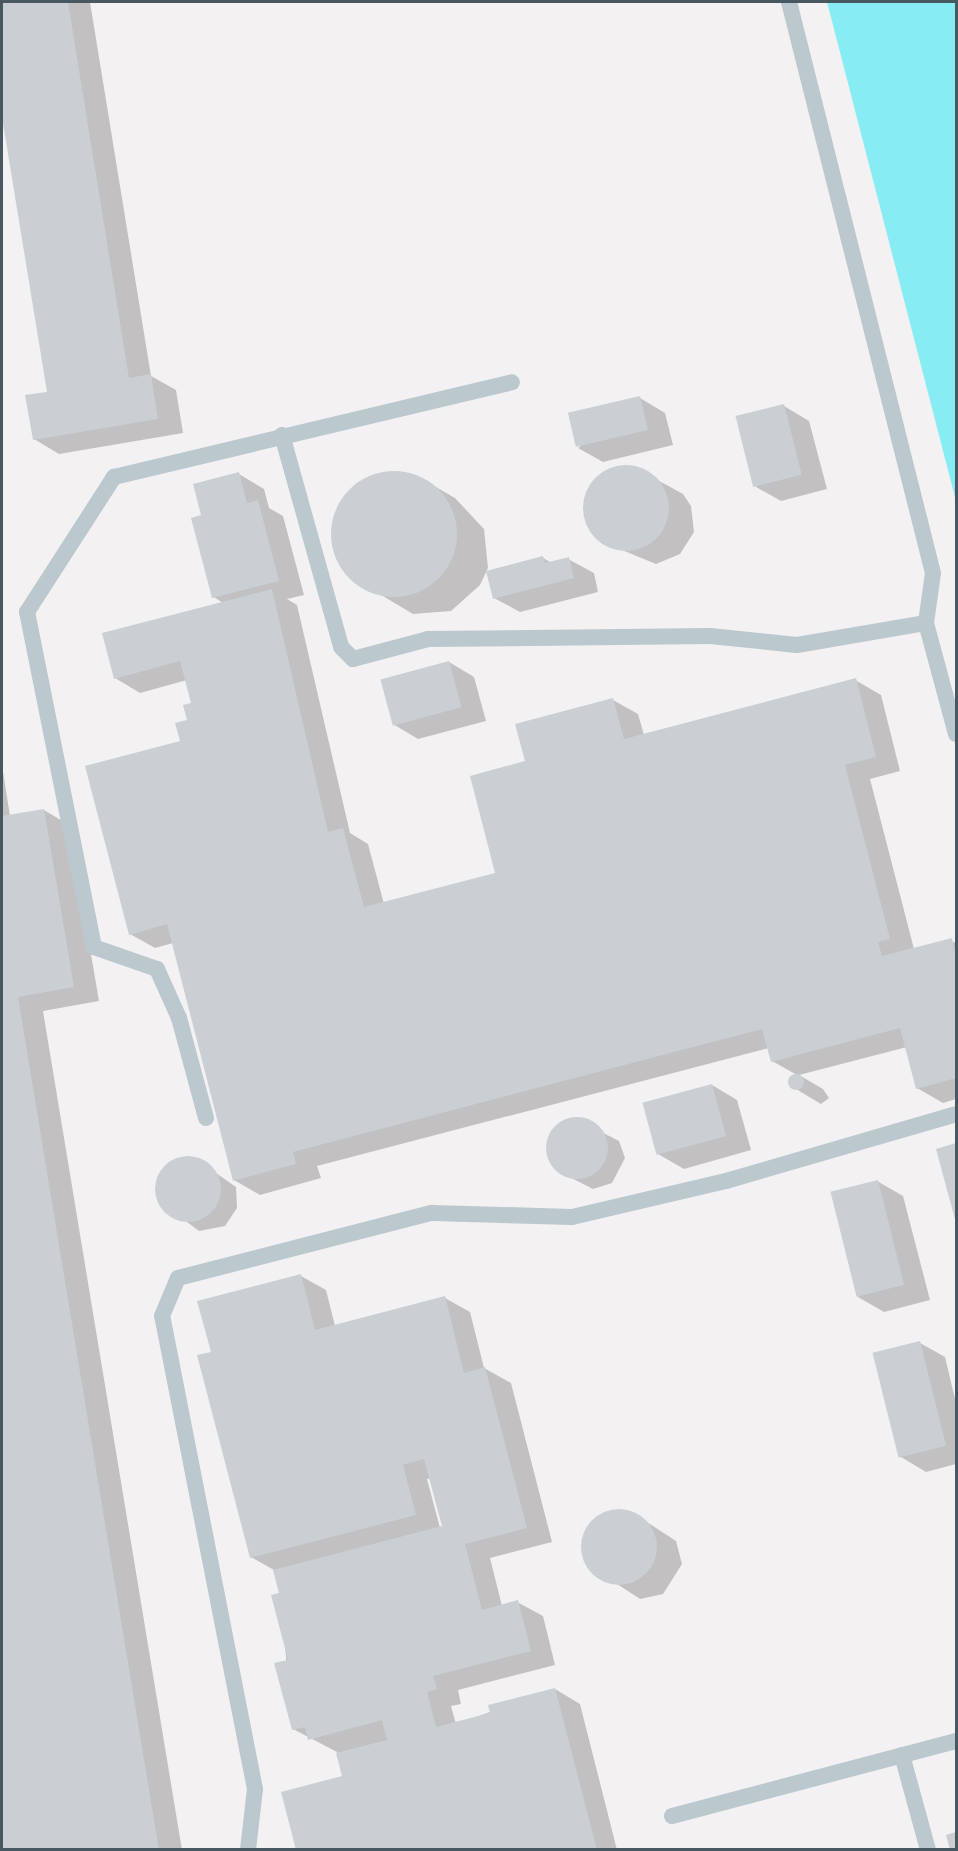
<!DOCTYPE html>
<style>
body{margin:0}
#map{position:relative;width:958px;height:1851px;overflow:hidden;background:#f3f1f1;font-family:"Noto Sans",sans-serif}
div>[style]{position:absolute}
.water>*{inset:0;background:#87ecf3}
.shadow>*{inset:0;background:#0003}
.building>*{inset:0;background:#cacfd3;transform-origin:0 0}
.round{border-radius:50%}
.service>*{height:16px;margin:-8px;padding:0 8px;transform-origin:8px;border-radius:8px;background:#bbc8ce}
span{translate:-50% -50%;white-space:nowrap;text-align:center;line-height:1.15;-webkit-text-stroke:6px #fff;paint-order:stroke}
.frame{position:absolute;inset:0;border:3px solid #475860;pointer-events:none}
</style>
<div id="map">
<div class="water">
<div style="clip-path:polygon(827px 2px,956px 2px,956px 501px)"></div>
</div>
<div class="shadow">
<div style="clip-path:polygon(2px 2px,90px 2px,151px 376px,176px 390px,183px 433px,59px 454px,34px 439px,48px 393px,2px 108px)"></div>
<div style="clip-path:polygon(640px 398px,665px 413px,673px 445px,603px 462px,578px 448px)"></div>
<div style="clip-path:polygon(784px 406px,809px 421px,827px 489px,781px 501px,756px 487px)"></div>
<div style="clip-path:polygon(632px 466px,683px 494px,691px 506px,694px 532px,680px 554px,656px 564px,617px 548px,588px 523px,587px 495px,604px 473px)"></div>
<div style="clip-path:polygon(239px 474px,264px 489px,269px 508px,283px 516px,304px 595px,287px 599px,297px 605px,350px 833px,368px 844px,384px 904px,497px 874px,526px 763px,613px 700px,638px 714px,644px 735px,855px 680px,881px 695px,900px 771px,870px 779px,914px 949px,956px 942px,956px 1099px,943px 1103px,917px 1088px,907px 1047px,799px 1075px,823px 1089px,829px 1098px,821px 1104px,796px 1089px,790px 1080px,797px 1075px,772px 1061px,769px 1048px,317px 1166px,321px 1178px,260px 1195px,234px 1180px,173px 943px,155px 948px,130px 934px,193px 704px,187px 680px,140px 693px,115px 678px,223px 603px,214px 597px,203px 516px)"></div>
<div style="clip-path:polygon(380px 474px,422px 479px,455px 498px,484px 529px,488px 568px,480px 585px,451px 611px,413px 614px,346px 574px,336px 558px,335px 515px,361px 482px)"></div>
<div style="clip-path:polygon(543px 558px,552px 563px,568px 559px,594px 573px,598px 592px,520px 612px,494px 598px)"></div>
<div style="clip-path:polygon(449px 662px,474px 677px,486px 721px,418px 739px,393px 724px)"></div>
<div style="clip-path:polygon(2px 765px,10px 816px,44px 810px,69px 825px,99px 1001px,43px 1011px,182px 1850px,2px 1850px)"></div>
<div style="clip-path:polygon(712px 1085px,737px 1100px,751px 1150px,684px 1169px,658px 1154px)"></div>
<div style="clip-path:polygon(576px 1119px,619px 1141px,625px 1158px,612px 1183px,593px 1189px,556px 1170px,547px 1152px,552px 1132px)"></div>
<div style="clip-path:polygon(956px 1145px,956px 1220px,938px 1150px)"></div>
<div style="clip-path:polygon(193px 1157px,236px 1187px,237px 1208px,225px 1226px,199px 1231px,159px 1201px,158px 1179px,172px 1161px)"></div>
<div style="clip-path:polygon(877px 1181px,903px 1196px,930px 1300px,884px 1312px,858px 1297px)"></div>
<div style="clip-path:polygon(evenodd,301px 1276px,326px 1290px,335px 1326px,445px 1298px,470px 1312px,484px 1368px,511px 1383px,552px 1542px,490px 1558px,502px 1606px,517px 1602px,543px 1616px,555px 1665px,458px 1690px,461px 1704px,451px 1706px,456px 1724px,555px 1689px,580px 1704px,617px 1850px,298px 1850px,344px 1777px,337px 1752px,293px 1729px,280px 1594px,274px 1570px,251px 1557px,213px 1353px,301px 1276px,431px 1478px,443px 1527px,440px 1528px,427px 1479px,431px 1478px)"></div>
<div style="clip-path:polygon(920px 1343px,945px 1357px,956px 1403px,956px 1464px,926px 1472px,901px 1457px)"></div>
<div style="clip-path:polygon(630px 1511px,676px 1541px,682px 1564px,663px 1594px,640px 1599px,585px 1563px,582px 1539px,606px 1512px)"></div>
</div>
<div class="building">
<div style="clip-path:polygon(2px 2px,68px 2px,129px 378px,151px 374px,158px 419px,33px 440px,25px 395px,47px 392px,2px 117px)"></div>
<div style="left:640px;top:396px;width:35px;height:74px;rotate:77deg"></div>
<div style="left:784px;top:404px;width:73px;height:50px;rotate:76deg"></div>
<div class="round" style="left:583px;top:465px;width:86px;height:86px"></div>
<div class="round" style="left:331px;top:471px;width:126px;height:126px"></div>
<div style="clip-path:polygon(239px 472px,247px 503px,258px 500px,279px 581px,212px 598px,191px 518px,201px 515px,193px 484px)"></div>
<div style="clip-path:polygon(543px 556px,545px 563px,569px 557px,574px 578px,493px 599px,486px 571px)"></div>
<div style="clip-path:polygon(272px 589px,328px 832px,343px 828px,364px 907px,495px 873px,470px 776px,525px 761px,515px 724px,613px 698px,624px 739px,856px 678px,876px 757px,845px 765px,890px 939px,878px 942px,882px 956px,952px 938px,956px 957px,956px 1078px,916px 1089px,900px 1028px,771px 1062px,762px 1029px,293px 1152px,296px 1164px,233px 1181px,167px 924px,129px 935px,85px 766px,180px 741px,175px 723px,187px 720px,183px 705px,191px 703px,180px 661px,114px 679px,102px 633px)"></div>
<div style="left:449px;top:661px;width:48px;height:71px;rotate:75deg"></div>
<div style="clip-path:polygon(44px 809px,74px 987px,18px 997px,159px 1850px,2px 1850px,2px 816px)"></div>
<div class="round" style="left:788px;top:1074px;width:16px;height:16px"></div>
<div style="left:712px;top:1084px;width:54px;height:72px;rotate:75deg"></div>
<div class="round" style="left:546px;top:1117px;width:62px;height:62px"></div>
<div style="clip-path:polygon(956px 1143px,956px 1223px,936px 1149px)"></div>
<div class="round" style="left:155px;top:1156px;width:66px;height:66px"></div>
<div style="left:878px;top:1180px;width:108px;height:49px;rotate:76deg"></div>
<div style="clip-path:polygon(301px 1274px,315px 1330px,445px 1296px,464px 1373px,485px 1367px,527px 1528px,465px 1544px,482px 1610px,518px 1600px,531px 1651px,433px 1676px,437px 1689px,427px 1692px,436px 1727px,490px 1713px,488px 1705px,555px 1688px,597px 1850px,296px 1850px,281px 1792px,342px 1776px,336px 1753px,387px 1740px,382px 1720px,308px 1740px,305px 1727px,292px 1730px,274px 1663px,288px 1660px,271px 1595px,279px 1593px,273px 1570px,442px 1526px,424px 1459px,403px 1465px,416px 1515px,250px 1558px,197px 1355px,211px 1352px,197px 1301px)"></div>
<div style="left:920px;top:1341px;width:108px;height:49px;rotate:76deg"></div>
<div class="round" style="left:581px;top:1509px;width:76px;height:76px"></div>
<div style="clip-path:polygon(956px 1832px,956px 1850px,950px 1850px,946px 1835px)"></div>
</div>
<div class="service">
<div style="left:789px;top:2px;width:589px;rotate:75.85deg"></div>
<div style="left:933px;top:573px;width:50px;rotate:98deg"></div>
<div style="left:926px;top:623px;width:115px;rotate:74.9deg"></div>
<div style="left:282px;top:435px;width:220px;rotate:74.4deg"></div>
<div style="left:341px;top:647px;width:17px;rotate:45deg"></div>
<div style="left:353px;top:659px;width:78px;rotate:-14.9deg"></div>
<div style="left:428px;top:639px;width:282px;rotate:-0.6deg"></div>
<div style="left:710px;top:636px;width:87px;rotate:5.9deg"></div>
<div style="left:797px;top:645px;width:131px;rotate:-9.7deg"></div>
<div style="left:206px;top:1118px;width:104px;rotate:-105.1deg"></div>
<div style="left:179px;top:1018px;width:54px;rotate:-114.2deg"></div>
<div style="left:157px;top:969px;width:67px;rotate:-160.8deg"></div>
<div style="left:94px;top:947px;width:342px;rotate:-101.3deg"></div>
<div style="left:27px;top:612px;width:161px;rotate:-57.2deg"></div>
<div style="left:114px;top:477px;width:409px;rotate:-13.4deg"></div>
<div style="left:902px;top:1755px;width:98px;rotate:74.7deg"></div>
<div style="left:672px;top:1816px;width:294px;rotate:-14.8deg"></div>
<div style="left:248px;top:1850px;width:61px;rotate:-83.5deg"></div>
<div style="left:255px;top:1789px;width:482px;rotate:-101.1deg"></div>
<div style="left:162px;top:1316px;width:41px;rotate:-67.2deg"></div>
<div style="left:178px;top:1278px;width:262px;rotate:-14.4deg"></div>
<div style="left:432px;top:1213px;width:140px;rotate:1.6deg"></div>
<div style="left:572px;top:1217px;width:158px;rotate:-13.2deg"></div>
<div style="left:726px;top:1181px;width:240px;rotate:-16.2deg"></div>
</div>
<div class="frame"></div>
</div>
